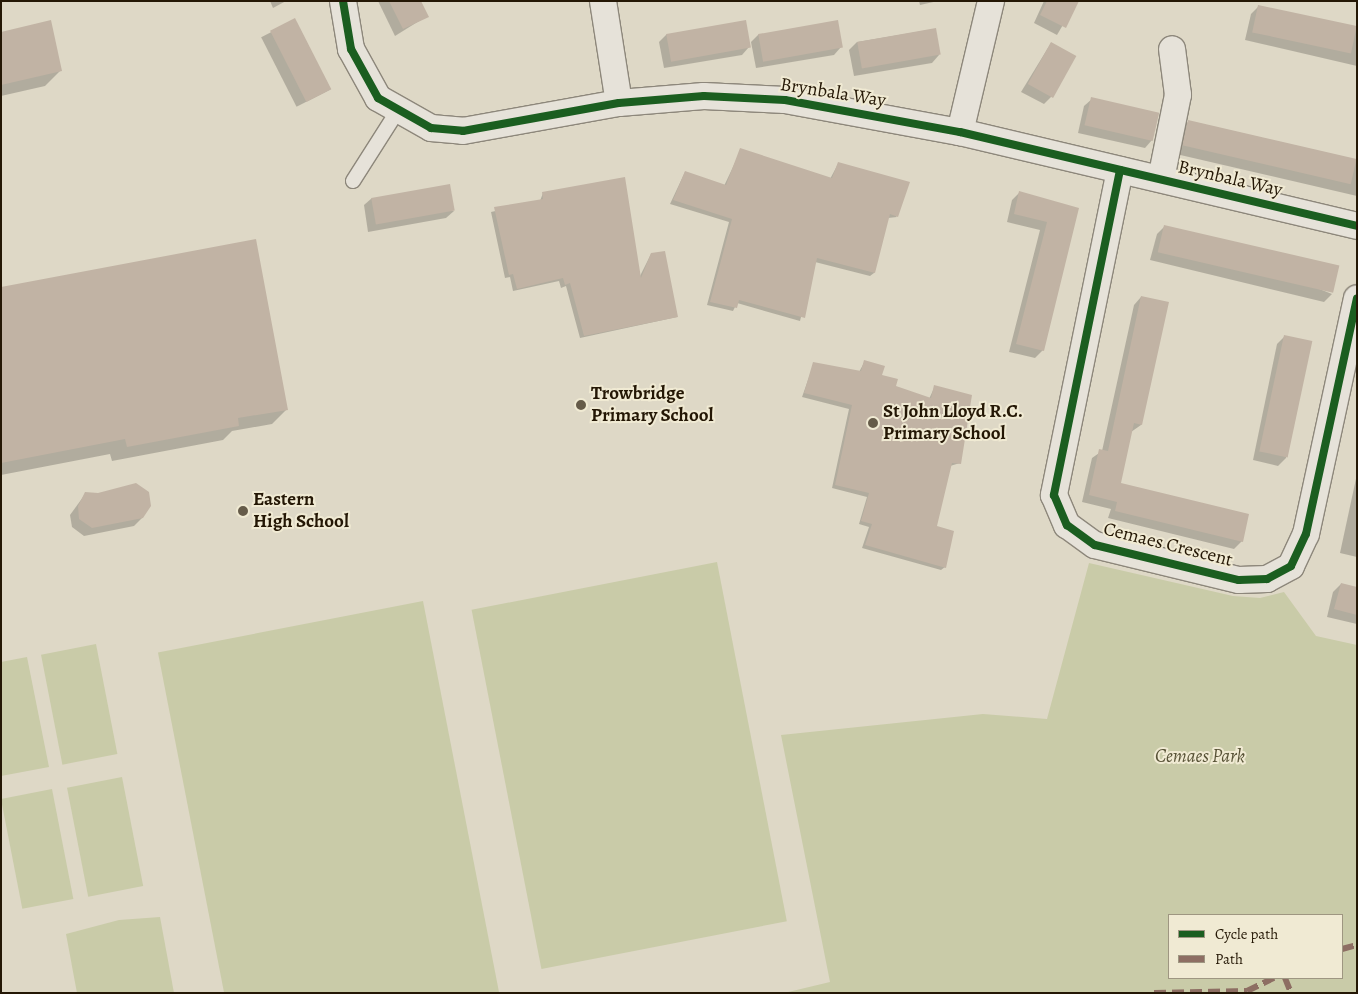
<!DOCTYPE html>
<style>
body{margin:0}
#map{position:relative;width:1358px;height:994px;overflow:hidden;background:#ded8c6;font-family:Alegreya,serif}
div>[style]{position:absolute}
.green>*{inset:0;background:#c9cba8;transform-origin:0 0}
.shadow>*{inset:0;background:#0003;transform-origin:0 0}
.building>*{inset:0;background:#c1b3a4;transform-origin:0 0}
.roads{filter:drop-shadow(1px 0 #8d877b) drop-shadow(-1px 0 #8d877b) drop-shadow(0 1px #8d877b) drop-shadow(0 -1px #8d877b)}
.service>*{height:14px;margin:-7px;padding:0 7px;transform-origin:7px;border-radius:7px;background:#e6e2d9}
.minor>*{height:26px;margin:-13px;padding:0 13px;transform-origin:13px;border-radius:13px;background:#e6e2d9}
.quiet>*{height:6px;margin-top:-3px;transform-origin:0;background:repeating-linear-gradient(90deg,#8d6e63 0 12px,transparent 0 18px)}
.cycleway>*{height:8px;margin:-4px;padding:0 4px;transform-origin:4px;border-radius:4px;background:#1b5e20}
.dots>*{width:14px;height:14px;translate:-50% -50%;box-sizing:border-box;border:2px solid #f0ead3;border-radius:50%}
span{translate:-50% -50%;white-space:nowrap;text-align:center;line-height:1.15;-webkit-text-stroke:4px #f0ead3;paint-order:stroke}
.street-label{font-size:19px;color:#241705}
.poi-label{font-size:19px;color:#241705;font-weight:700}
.left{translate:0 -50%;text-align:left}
.park-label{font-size:19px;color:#575236;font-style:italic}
.frame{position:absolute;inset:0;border:2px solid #241705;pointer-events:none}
.legend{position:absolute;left:1168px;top:914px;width:175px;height:65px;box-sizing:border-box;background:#f0ead3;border:1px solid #9e9681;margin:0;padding:6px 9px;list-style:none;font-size:15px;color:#241705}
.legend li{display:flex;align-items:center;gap:10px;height:25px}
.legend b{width:25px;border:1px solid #9e9681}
</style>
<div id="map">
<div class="green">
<div style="left:717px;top:562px;width:366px;height:250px;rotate:79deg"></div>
<div style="clip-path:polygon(evenodd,1089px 563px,1233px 596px,1260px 598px,1284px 592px,1316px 636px,1357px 645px,1357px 993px,784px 993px,830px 982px,781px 735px,983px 714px,1047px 719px,1089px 563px,1169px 915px,1342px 915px,1342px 978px,1169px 978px,1169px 915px)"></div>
<div style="left:423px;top:601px;width:399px;height:270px;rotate:79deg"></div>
<div style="left:96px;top:644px;width:112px;height:56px;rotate:79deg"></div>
<div style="clip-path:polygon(27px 657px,49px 767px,1px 776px,1px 662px)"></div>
<div style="left:122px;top:777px;width:111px;height:56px;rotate:79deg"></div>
<div style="left:52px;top:789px;width:112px;height:52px;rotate:79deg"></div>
<div style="clip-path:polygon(160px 917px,174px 993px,77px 993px,66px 934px,119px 920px)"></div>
</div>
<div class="shadow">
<div style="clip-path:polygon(270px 1px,286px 1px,273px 8px)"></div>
<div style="clip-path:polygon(378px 1px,419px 1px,427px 16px,395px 36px)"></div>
<div style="clip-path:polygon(919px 1px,938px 1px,920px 5px)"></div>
<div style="clip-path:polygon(1044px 1px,1077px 1px,1057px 35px,1034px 23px)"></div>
<div style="clip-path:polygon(1259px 6px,1357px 29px,1357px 66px,1245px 40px,1251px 14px)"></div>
<div style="left:295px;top:20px;width:78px;height:38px;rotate:63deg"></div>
<div style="clip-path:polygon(935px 29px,939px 55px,932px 63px,854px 76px,849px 50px,857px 42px)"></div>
<div style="clip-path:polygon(1px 34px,60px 71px,45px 86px,1px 96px)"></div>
<div style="clip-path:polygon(667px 34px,749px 47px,742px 55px,664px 68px,659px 42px)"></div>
<div style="clip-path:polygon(759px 34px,841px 47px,834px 55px,756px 68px,751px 42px)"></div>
<div style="clip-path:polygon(1051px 43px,1051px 97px,1044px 104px,1021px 92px)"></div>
<div style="clip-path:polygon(1092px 99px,1152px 140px,1145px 148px,1078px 133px,1084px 106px)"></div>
<div style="clip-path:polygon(1189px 121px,1357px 160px,1357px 196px,1176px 154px,1181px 129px)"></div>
<div style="clip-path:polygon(741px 150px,830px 179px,838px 164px,897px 217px,888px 218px,874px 273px,870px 276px,815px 262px,800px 321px,737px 303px,733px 311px,707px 305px,729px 222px,670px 204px,685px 172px,724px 186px)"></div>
<div style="clip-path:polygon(543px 193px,639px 278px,651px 254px,677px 317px,580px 338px,566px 286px,561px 288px,559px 281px,513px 291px,510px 277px,505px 278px,491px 212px,540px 201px)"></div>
<div style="clip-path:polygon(1019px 193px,1077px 209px,1043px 350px,1035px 358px,1009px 352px,1040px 230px,1007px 222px,1012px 200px)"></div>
<div style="clip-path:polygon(372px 198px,454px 211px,446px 218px,368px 232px,364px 205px)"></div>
<div style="clip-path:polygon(1164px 227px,1332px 294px,1324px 302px,1150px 260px,1157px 234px)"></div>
<div style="clip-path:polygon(1px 288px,287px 409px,272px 424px,232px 431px,223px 440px,112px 461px,110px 454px,1px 475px)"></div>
<div style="clip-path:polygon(1141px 297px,1141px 425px,1131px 432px,1119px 484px,1242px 541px,1234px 549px,1108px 518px,1111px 509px,1082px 502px,1092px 458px,1102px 451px,1134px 305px)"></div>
<div style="clip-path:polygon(1285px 336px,1286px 458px,1278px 466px,1253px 460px,1277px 344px)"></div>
<div style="clip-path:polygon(865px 361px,895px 387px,929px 399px,935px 386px,960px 463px,950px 466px,936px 527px,945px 567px,941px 570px,862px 548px,869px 527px,859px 524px,867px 497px,832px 488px,849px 409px,802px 397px,814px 363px,859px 372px)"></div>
<div style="clip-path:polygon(1357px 474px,1357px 557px,1340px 553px)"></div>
<div style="clip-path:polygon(86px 493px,142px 518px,134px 526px,84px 536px,72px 527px,70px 515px)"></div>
<div style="clip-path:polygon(1341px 584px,1357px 588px,1357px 624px,1327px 617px,1333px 592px)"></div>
</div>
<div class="building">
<div style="clip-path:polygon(389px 1px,421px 1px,429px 17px,403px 29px)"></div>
<div style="clip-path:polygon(1047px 1px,1079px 1px,1066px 28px,1040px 15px)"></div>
<div style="left:1258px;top:5px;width:101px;height:28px;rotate:12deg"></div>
<div style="left:295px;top:18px;width:80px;height:28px;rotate:63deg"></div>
<div style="clip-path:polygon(51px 20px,62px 71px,1px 85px,1px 32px)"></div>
<div style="left:746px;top:20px;width:28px;height:81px;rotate:80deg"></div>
<div style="left:838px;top:20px;width:28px;height:81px;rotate:80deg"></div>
<div style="left:936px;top:28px;width:27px;height:80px;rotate:80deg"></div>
<div style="left:1051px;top:42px;width:29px;height:48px;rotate:29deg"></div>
<div style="left:1091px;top:97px;width:70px;height:29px;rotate:13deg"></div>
<div style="left:1188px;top:120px;width:173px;height:26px;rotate:13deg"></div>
<div style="clip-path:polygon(740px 148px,832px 178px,838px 162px,910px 182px,898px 217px,890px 214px,875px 273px,817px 258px,805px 318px,739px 300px,737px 308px,710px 302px,732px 219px,673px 200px,685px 171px,726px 185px)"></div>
<div style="clip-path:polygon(625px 177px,641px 278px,651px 253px,665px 251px,678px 317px,584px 336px,570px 283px,565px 285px,563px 278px,517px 289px,513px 274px,509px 275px,494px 207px,543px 199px,542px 192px)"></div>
<div style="left:450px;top:184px;width:27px;height:80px;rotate:80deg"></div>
<div style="clip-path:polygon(1019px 191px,1079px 208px,1044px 351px,1016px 344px,1047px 222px,1014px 214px)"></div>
<div style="left:1164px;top:225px;width:180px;height:28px;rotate:13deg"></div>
<div style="clip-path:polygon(256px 239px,288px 410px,238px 418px,239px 426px,127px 447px,125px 439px,1px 463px,1px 287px)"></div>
<div style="clip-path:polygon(1141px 296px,1169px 302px,1142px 425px,1134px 423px,1121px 483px,1249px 514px,1243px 542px,1115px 511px,1117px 502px,1089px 495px,1099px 449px,1108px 451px)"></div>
<div style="left:1284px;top:335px;width:29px;height:119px;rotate:12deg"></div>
<div style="clip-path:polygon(864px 360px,885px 366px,882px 375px,898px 379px,896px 386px,931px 398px,934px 385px,972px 395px,961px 464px,952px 463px,937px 526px,954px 531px,946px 568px,865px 545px,872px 524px,861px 521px,869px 493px,835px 485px,852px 405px,804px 393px,813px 362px,861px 371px)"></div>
<div style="clip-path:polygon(136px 483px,149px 492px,151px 506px,143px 518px,92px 528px,79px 519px,78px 506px,85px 492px,98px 493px)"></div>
<div style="clip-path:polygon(1341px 583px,1357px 587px,1357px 615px,1334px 609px)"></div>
</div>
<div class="roads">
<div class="service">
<div style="left:353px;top:181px;width:82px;rotate:-57.5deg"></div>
</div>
<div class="minor">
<div style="left:343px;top:1px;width:49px;rotate:80.5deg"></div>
<div style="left:351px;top:49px;width:56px;rotate:61.1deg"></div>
<div style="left:378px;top:98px;width:61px;rotate:29.5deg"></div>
<div style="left:431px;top:128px;width:32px;rotate:5deg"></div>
<div style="left:463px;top:131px;width:158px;rotate:-10.2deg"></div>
<div style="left:619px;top:103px;width:85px;rotate:-4.7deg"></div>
<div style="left:704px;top:96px;width:81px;rotate:2.8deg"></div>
<div style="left:785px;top:100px;width:178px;rotate:10.4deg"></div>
<div style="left:960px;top:132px;width:408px;rotate:13.3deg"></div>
<div style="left:603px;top:1px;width:103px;rotate:81.1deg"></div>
<div style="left:960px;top:132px;width:135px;rotate:-76.7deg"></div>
<div style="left:1120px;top:170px;width:332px;rotate:101.5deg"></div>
<div style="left:1054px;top:495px;width:33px;rotate:67deg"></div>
<div style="left:1067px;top:525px;width:34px;rotate:36deg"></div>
<div style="left:1095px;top:545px;width:148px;rotate:13.7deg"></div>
<div style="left:1239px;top:580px;width:28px;rotate:-2deg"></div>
<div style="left:1267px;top:579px;width:27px;rotate:-28deg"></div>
<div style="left:1291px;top:566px;width:35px;rotate:-65deg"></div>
<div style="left:1306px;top:534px;width:241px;rotate:-77.8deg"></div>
<div style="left:1161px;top:179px;width:86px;rotate:-78.6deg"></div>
<div style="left:1178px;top:95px;width:46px;rotate:-97.4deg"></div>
</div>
</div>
<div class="quiet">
<div style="left:1342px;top:949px;width:16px;rotate:-15deg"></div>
<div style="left:1285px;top:978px;width:16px;rotate:68deg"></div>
<div style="left:1154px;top:993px;width:93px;rotate:-1.2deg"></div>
<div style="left:1247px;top:991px;width:30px;rotate:-26deg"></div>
</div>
<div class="cycleway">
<div style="left:343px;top:1px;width:49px;rotate:80.5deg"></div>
<div style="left:351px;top:49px;width:56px;rotate:61.1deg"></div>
<div style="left:378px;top:98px;width:61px;rotate:29.5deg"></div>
<div style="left:431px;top:128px;width:32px;rotate:5deg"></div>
<div style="left:463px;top:131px;width:158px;rotate:-10.2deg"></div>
<div style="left:619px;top:103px;width:85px;rotate:-4.7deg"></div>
<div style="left:704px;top:96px;width:81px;rotate:2.8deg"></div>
<div style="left:785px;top:100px;width:178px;rotate:10.4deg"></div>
<div style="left:960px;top:132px;width:408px;rotate:13.3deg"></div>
<div style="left:1120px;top:170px;width:332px;rotate:101.5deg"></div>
<div style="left:1054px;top:495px;width:33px;rotate:67deg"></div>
<div style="left:1067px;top:525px;width:34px;rotate:36deg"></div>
<div style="left:1095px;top:545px;width:148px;rotate:13.7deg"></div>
<div style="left:1239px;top:580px;width:28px;rotate:-2deg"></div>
<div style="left:1267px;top:579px;width:27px;rotate:-28deg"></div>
<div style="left:1291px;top:566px;width:35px;rotate:-65deg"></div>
<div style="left:1306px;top:534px;width:241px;rotate:-77.8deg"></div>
</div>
<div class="dots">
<div style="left:581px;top:405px;background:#655b49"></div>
<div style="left:873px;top:423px;background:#655b49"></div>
<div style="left:243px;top:511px;background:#655b49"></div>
</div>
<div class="street-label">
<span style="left:833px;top:93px;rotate:9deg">Brynbala Way</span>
<span style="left:1230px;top:179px;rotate:13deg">Brynbala Way</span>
<span style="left:1168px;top:545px;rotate:14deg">Cemaes Crescent</span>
</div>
<div class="poi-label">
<span class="left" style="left:591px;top:405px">Trowbridge<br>Primary School</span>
<span class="left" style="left:883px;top:423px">St John Lloyd R.C.<br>Primary School</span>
<span class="left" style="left:253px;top:511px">Eastern<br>High School</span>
</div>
<div class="park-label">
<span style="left:1200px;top:757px">Cemaes Park</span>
</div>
<div class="frame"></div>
<ul class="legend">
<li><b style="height:6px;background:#1b5e20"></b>Cycle path</li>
<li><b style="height:6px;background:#8d6e63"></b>Path</li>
</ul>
</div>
